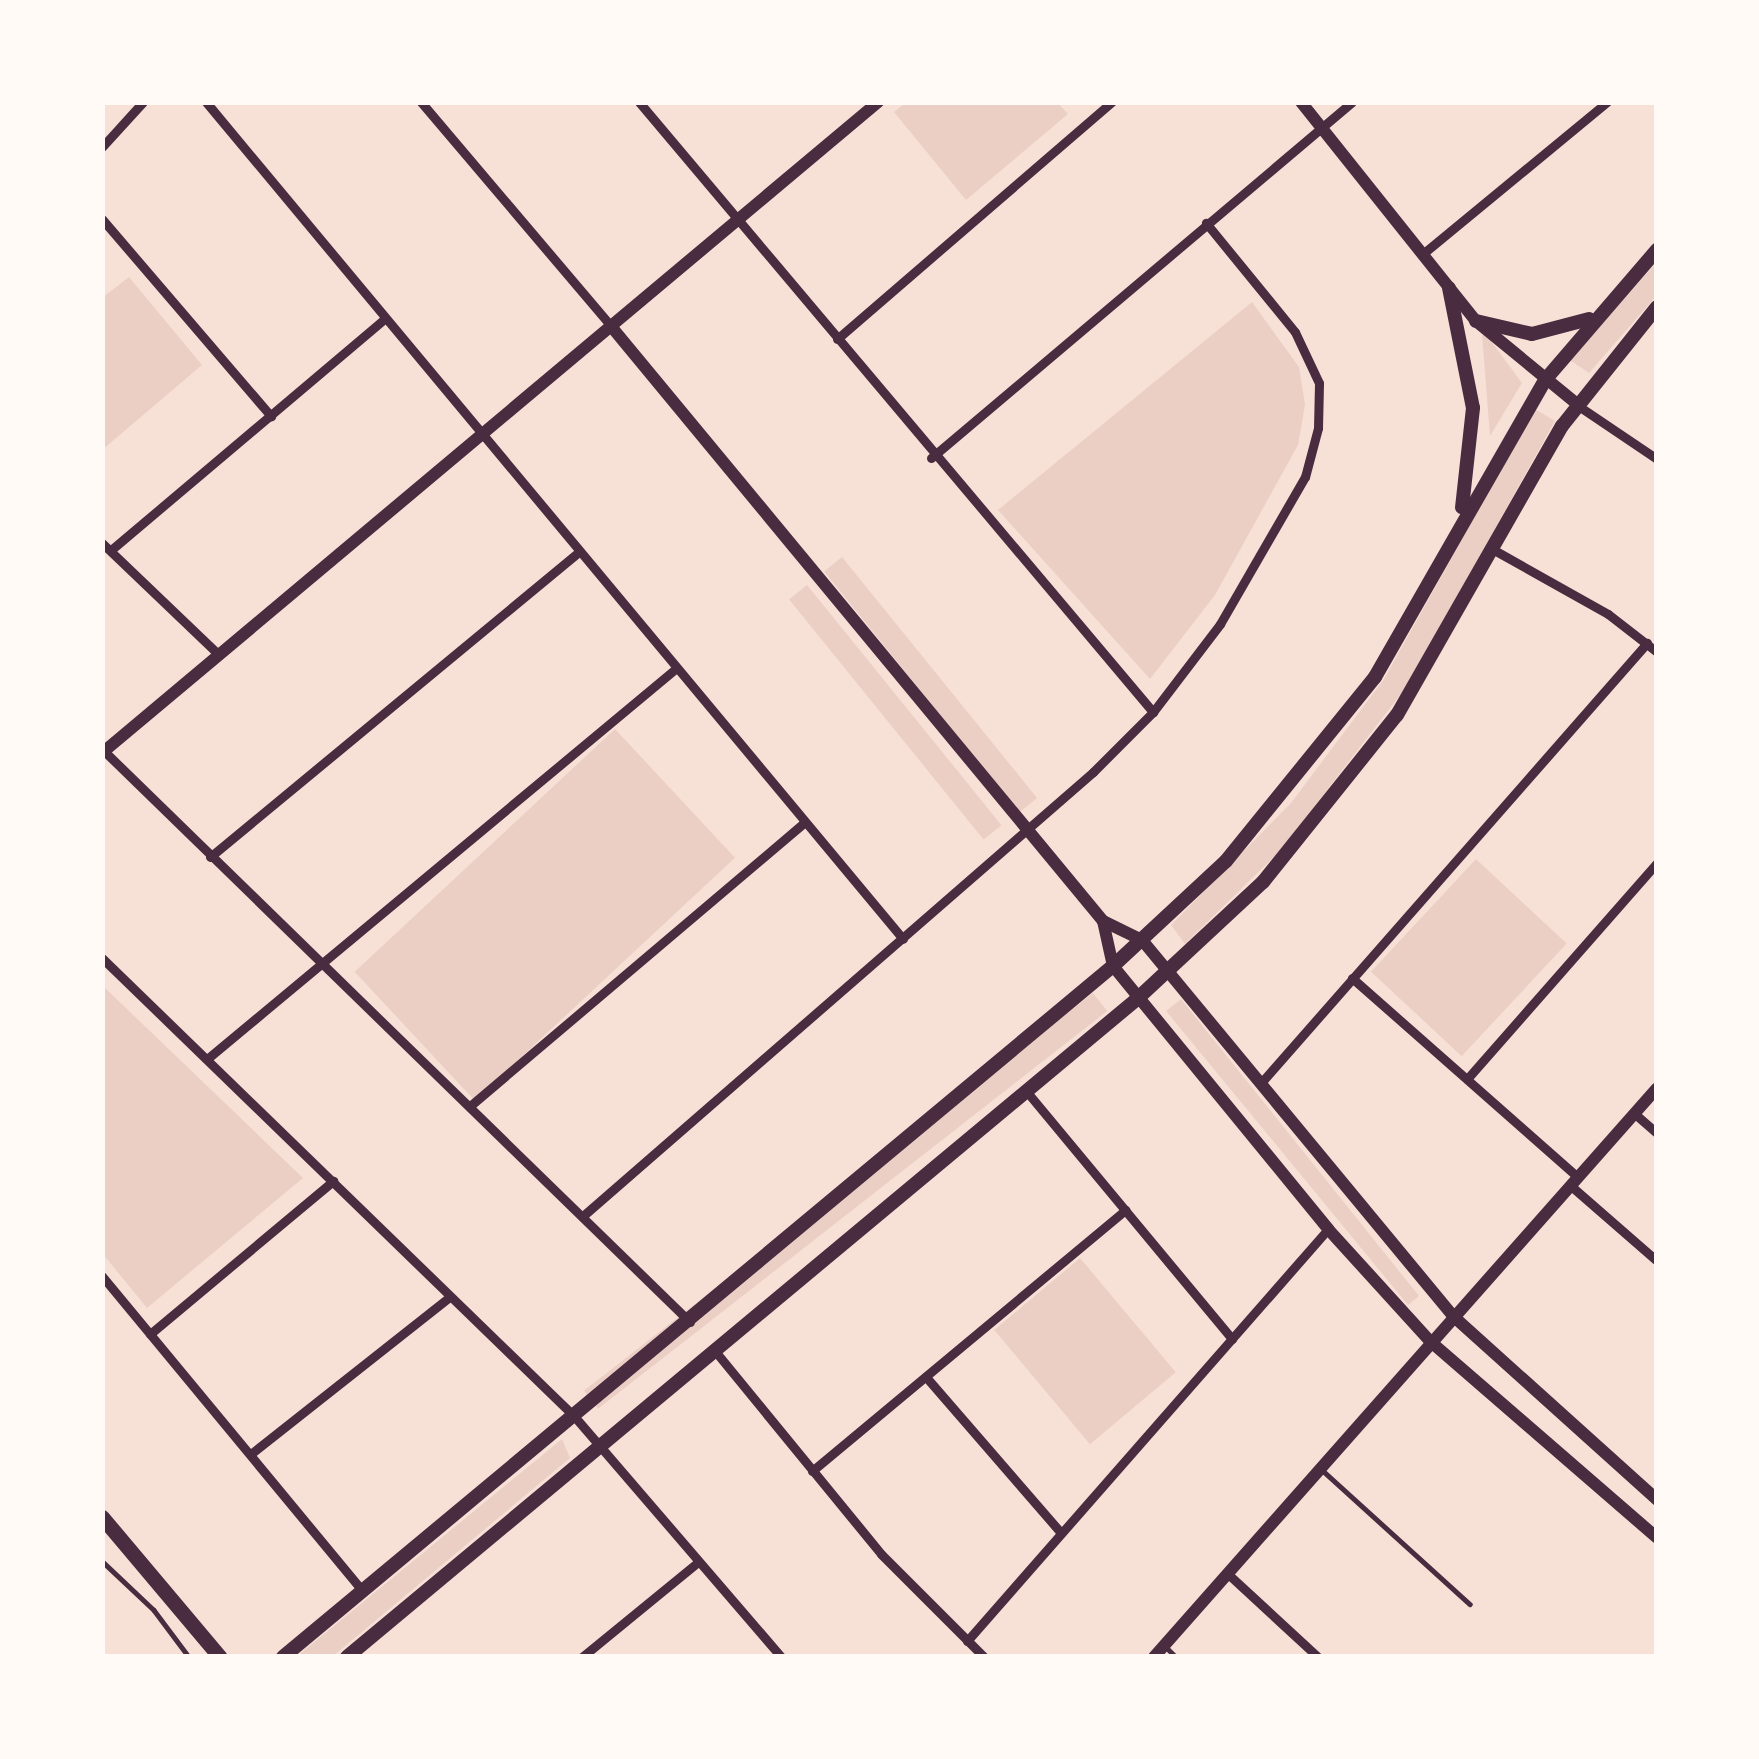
<!DOCTYPE html>
<style>
body{margin:0}
#map{position:relative;width:1759px;height:1759px;overflow:hidden;background:#f7e1d7;font-family:Ubuntu,sans-serif}
div>[style]{position:absolute}
.green>*{inset:0;background:#ebcfc5;transform-origin:0 0}
.service>*{height:4.5px;margin:-2.25px;padding:0 2.25px;transform-origin:2.25px;border-radius:2.25px;background:#4a2c40}
.minor>*{height:9px;margin:-4.5px;padding:0 4.5px;transform-origin:4.5px;border-radius:4.5px;background:#4a2c40}
.tertiary>*{height:12px;margin:-6px;padding:0 6px;transform-origin:6px;border-radius:6px;background:#4a2c40}
.secondary>*{height:14px;margin:-7px;padding:0 7px;transform-origin:7px;border-radius:7px;background:#4a2c40}
.primary>*{height:15px;margin:-7.5px;padding:0 7.5px;transform-origin:7.5px;border-radius:7.5px;background:#4a2c40}
span{translate:-50% -50%;white-space:nowrap;text-align:center;line-height:1.15;-webkit-text-stroke:10px #fffaf5;paint-order:stroke}
.frame{position:absolute;inset:0;border:105px solid #fffaf5;pointer-events:none}
</style>
<div id="map">
<div class="green">
<div style="clip-path:polygon(906px 102px,1057px 102px,1068px 114px,966px 200px,894px 112px)"></div>
<div style="clip-path:polygon(1657px 262px,1657px 295px,1589px 373px,1570px 360px)"></div>
<div style="clip-path:polygon(129px 277px,202px 365px,102px 450px,102px 298px)"></div>
<div style="clip-path:polygon(1252px 302px,1299px 367px,1305px 405px,1298px 445px,1215px 595px,1150px 679px,998px 510px)"></div>
<div style="clip-path:polygon(1485px 333px,1522px 383px,1490px 436px,1482px 335px)"></div>
<div style="clip-path:polygon(1535px 409px,1555px 421px,1407px 686px,1280px 851px,1185px 944px,1171px 925px,1291px 803px,1384px 679px)"></div>
<div style="left:842px;top:557px;width:310px;height:23px;rotate:51deg"></div>
<div style="left:807px;top:585px;width:309px;height:23px;rotate:51deg"></div>
<div style="left:615px;top:729px;width:176px;height:356px;rotate:47deg"></div>
<div style="left:1476px;top:859px;width:124px;height:154px;rotate:43deg"></div>
<div style="clip-path:polygon(102px 985px,303px 1178px,147px 1308px,102px 1253px)"></div>
<div style="left:1093px;top:993px;width:23px;height:646px;rotate:52deg"></div>
<div style="clip-path:polygon(1181px 999px,1419px 1296px,1408px 1305px,1166px 1011px)"></div>
<div style="left:1080px;top:1258px;width:149px;height:112px;rotate:50deg"></div>
<div style="clip-path:polygon(562px 1439px,570px 1458px,332px 1657px,296px 1657px)"></div>
</div>
<div class="service">
<div style="left:1321px;top:1469px;width:201px;rotate:42.2deg"></div>
<div style="left:102px;top:1561px;width:71px;rotate:43.3deg"></div>
<div style="left:154px;top:1610px;width:59px;rotate:53.3deg"></div>
<div style="left:1164px;top:1645px;width:17px;rotate:45deg"></div>
</div>
<div class="minor">
<div style="left:206px;top:102px;width:1089px;rotate:50.21deg"></div>
<div style="left:421px;top:102px;width:292px;rotate:49.7deg"></div>
<div style="left:639px;top:102px;width:798px;rotate:49.88deg"></div>
<div style="left:102px;top:147px;width:61px;rotate:-47.7deg"></div>
<div style="left:102px;top:219px;width:260px;rotate:49.4deg"></div>
<div style="left:1425px;top:252px;width:236px;rotate:-39.5deg"></div>
<div style="left:837px;top:339px;width:363px;rotate:-40.8deg"></div>
<div style="left:1577px;top:405px;width:97px;rotate:34deg"></div>
<div style="left:931px;top:458px;width:551px;rotate:-40.22deg"></div>
<div style="left:102px;top:543px;width:162px;rotate:43.7deg"></div>
<div style="left:111px;top:550px;width:358px;rotate:-40.2deg"></div>
<div style="left:1494px;top:550px;width:131px;rotate:29.3deg"></div>
<div style="left:1608px;top:614px;width:62px;rotate:37.8deg"></div>
<div style="left:102px;top:749px;width:821px;rotate:44.26deg"></div>
<div style="left:210px;top:857px;width:475px;rotate:-39.6deg"></div>
<div style="left:102px;top:958px;width:658px;rotate:44.14deg"></div>
<div style="left:574px;top:1416px;width:318px;rotate:49.3deg"></div>
<div style="left:1352px;top:978px;width:301px;rotate:41.4deg"></div>
<div style="left:207px;top:1059px;width:608px;rotate:-39.79deg"></div>
<div style="left:1467px;top:1079px;width:288px;rotate:-48.7deg"></div>
<div style="left:1260px;top:1084px;width:587px;rotate:-48.73deg"></div>
<div style="left:1027px;top:1092px;width:321px;rotate:50.3deg"></div>
<div style="left:470px;top:1106px;width:436px;rotate:-40.3deg"></div>
<div style="left:1635px;top:1114px;width:29px;rotate:41deg"></div>
<div style="left:1571px;top:1186px;width:114px;rotate:41.1deg"></div>
<div style="left:584px;top:1215px;width:675px;rotate:-41.03deg"></div>
<div style="left:1093px;top:772px;width:85px;rotate:-45deg"></div>
<div style="left:1153px;top:712px;width:111px;rotate:-52.7deg"></div>
<div style="left:1220px;top:624px;width:170px;rotate:-60deg"></div>
<div style="left:1305px;top:477px;width:51px;rotate:-75.1deg"></div>
<div style="left:1318px;top:428px;width:45px;rotate:-88.7deg"></div>
<div style="left:1319px;top:383px;width:56px;rotate:-115.2deg"></div>
<div style="left:1295px;top:332px;width:141px;rotate:-129.2deg"></div>
<div style="left:102px;top:1276px;width:409px;rotate:50.4deg"></div>
<div style="left:150px;top:1334px;width:239px;rotate:-39.9deg"></div>
<div style="left:715px;top:1351px;width:262px;rotate:50.7deg"></div>
<div style="left:881px;top:1554px;width:146px;rotate:45deg"></div>
<div style="left:926px;top:1377px;width:206px;rotate:49.1deg"></div>
<div style="left:252px;top:1453px;width:250px;rotate:-38.3deg"></div>
<div style="left:812px;top:1471px;width:408px;rotate:-39.8deg"></div>
<div style="left:1228px;top:1574px;width:122px;rotate:42.7deg"></div>
<div style="left:967px;top:1641px;width:548px;rotate:-48.77deg"></div>
<div style="left:582px;top:1657px;width:149px;rotate:-39.3deg"></div>
</div>
<div class="tertiary">
<div style="left:1301px;top:102px;width:280px;rotate:51.4deg"></div>
<div style="left:1476px;top:321px;width:131px;rotate:39.4deg"></div>
<div style="left:610px;top:325px;width:773px;rotate:50.4deg"></div>
<div style="left:1103px;top:921px;width:43px;rotate:26deg"></div>
<div style="left:1142px;top:940px;width:488px;rotate:50.4deg"></div>
<div style="left:1453px;top:1316px;width:275px;rotate:42deg"></div>
<div style="left:102px;top:753px;width:1013px;rotate:-39.99deg"></div>
<div style="left:1103px;top:921px;width:46px;rotate:77.5deg"></div>
<div style="left:1113px;top:966px;width:340px;rotate:50.7deg"></div>
<div style="left:1328px;top:1229px;width:153px;rotate:47.7deg"></div>
<div style="left:1431px;top:1342px;width:299px;rotate:40.9deg"></div>
<div style="left:1154px;top:1657px;width:759px;rotate:-48.52deg"></div>
</div>
<div class="secondary">
<div style="left:1449px;top:288px;width:122px;rotate:78.7deg"></div>
<div style="left:1473px;top:408px;width:100px;rotate:96.3deg"></div>
<div style="left:1476px;top:321px;width:57px;rotate:13.1deg"></div>
<div style="left:1532px;top:334px;width:59px;rotate:-14.7deg"></div>
<div style="left:283px;top:1657px;width:1080px;rotate:-39.78deg"></div>
<div style="left:1113px;top:966px;width:154px;rotate:-42.9deg"></div>
<div style="left:1226px;top:861px;width:237px;rotate:-51deg"></div>
<div style="left:1375px;top:677px;width:342px;rotate:-60.2deg"></div>
<div style="left:1545px;top:380px;width:172px;rotate:-49.3deg"></div>
<div style="left:347px;top:1657px;width:1028px;rotate:-39.79deg"></div>
<div style="left:1137px;top:999px;width:172px;rotate:-42.9deg"></div>
<div style="left:1263px;top:882px;width:214px;rotate:-51.3deg"></div>
<div style="left:1397px;top:715px;width:333px;rotate:-60.3deg"></div>
<div style="left:1562px;top:426px;width:152px;rotate:-51.4deg"></div>
</div>
<div class="primary">
<div style="left:102px;top:1517px;width:183px;rotate:49.9deg"></div>
</div>
<div class="frame"></div>
</div>
